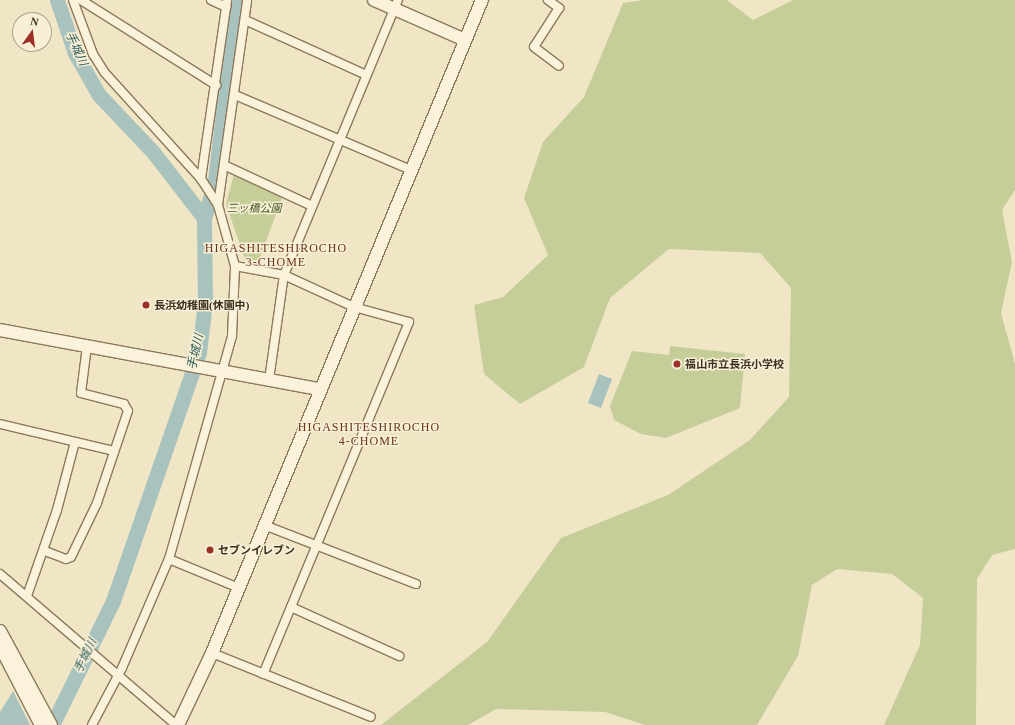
<!DOCTYPE html>
<meta charset="utf-8">
<style>
body{margin:0}
#map{position:relative;width:1015px;height:725px;overflow:hidden;background:#f0e6c6;font-family:"Times New Roman","Noto Sans JP",serif}
div>[style]{position:absolute}
.green>*{inset:0;background:#c5ce99}
.water>*{inset:0;background:#a8c3bd;transform-origin:0 0}
.river>*{height:15px;margin:-7.5px;padding:0 7.5px;transform-origin:7.5px;border-radius:7.5px;background:#a8c3bd}
.roads{filter:drop-shadow(1px 0 #8c785b) drop-shadow(-1px 0 #8c785b) drop-shadow(0 1px #8c785b) drop-shadow(0 -1px #8c785b)}
.street>*{height:8px;margin:-4px;padding:0 4px;transform-origin:4px;border-radius:4px;background:#faf2da}
.secondary>*{height:12px;margin:-6px;padding:0 6px;transform-origin:6px;border-radius:6px;background:#faf2da}
.dots>*{width:11px;height:11px;translate:-50% -50%;box-sizing:border-box;border:2px solid #f7efd6;border-radius:50%}
span{translate:-50% -50%;white-space:nowrap;text-align:center;line-height:1.15;-webkit-text-stroke:3px #f7efd6;paint-order:stroke}
.park-label{font-size:11px;color:#495925;font-style:italic}
.poi-label{font-size:11px;color:#3c2f1f;font-weight:700}
.left{translate:0 -50%;text-align:left}
.water-label{font-size:12px;color:#2e5c5b;font-style:italic}
.neighbourhood-label{font-size:12px;color:#6a321d;letter-spacing:1px}
.north{position:absolute;left:12px;top:12px;width:40px;height:40px;box-sizing:border-box;background:#f7efd6;border:1px solid #aca28d;border-radius:50%;rotate:14deg;font-size:11px;font-weight:700;line-height:16px;text-align:center;color:#3c2f1f}
.north::after{content:'';display:block;margin:auto;width:14px;height:18px;background:#9d2f29;clip-path:polygon(50% 0,100% 100%,50% 72%,0 100%)}
</style>
<div id="map">
<div class="green">
<div style="clip-path:polygon(643px 0,727px 0,753px 20px,793px 0,1015px 0,1015px 190px,1002px 210px,1012px 262px,1001px 313px,1015px 364px,1015px 549px,992px 555px,977px 579px,976px 725px,884px 725px,920px 645px,923px 598px,892px 574px,837px 569px,812px 585px,798px 656px,757px 725px,645px 725px,605px 712px,496px 709px,468px 725px,381px 725px,487px 642px,561px 538px,668px 495px,750px 440px,789px 397px,791px 288px,760px 253px,669px 249px,610px 298px,584px 367px,520px 404px,484px 374px,474px 305px,503px 297px,548px 255px,524px 198px,543px 142px,584px 97px,623px 3px)"></div>
<div style="clip-path:polygon(234px 174px,283px 195px,259px 261px,245px 259px,226px 204px)"></div>
<div style="clip-path:polygon(670px 346px,745px 354px,740px 408px,666px 438px,641px 434px,614px 420px,610px 406px,632px 351px,669px 355px)"></div>
</div>
<div class="water">
<div style="left:599px;top:374px;width:14px;height:31px;rotate:21deg"></div>
<div style="clip-path:polygon(13px 691px,30px 725px,0 725px,0 712px)"></div>
</div>
<div class="river">
<div style="left:57px;top:0;width:56px;rotate:71.2deg"></div>
<div style="left:75px;top:53px;width:48px;rotate:60.3deg"></div>
<div style="left:99px;top:95px;width:79px;rotate:46.5deg"></div>
<div style="left:153px;top:152px;width:83px;rotate:52.3deg"></div>
<div style="left:52px;top:725px;width:138px;rotate:-63.8deg"></div>
<div style="left:113px;top:601px;width:263px;rotate:-70.9deg"></div>
<div style="left:199px;top:352px;width:49px;rotate:-83deg"></div>
<div style="left:205px;top:303px;width:85px;rotate:-90.7deg"></div>
<div style="left:204px;top:218px;width:39px;rotate:-73deg"></div>
<div style="left:215px;top:181px;width:182px;rotate:-83.4deg"></div>
</div>
<div class="roads">
<div class="street">
<div style="left:73px;top:0;width:58px;rotate:69.7deg"></div>
<div style="left:93px;top:54px;width:22px;rotate:58deg"></div>
<div style="left:105px;top:73px;width:143px;rotate:47.8deg"></div>
<div style="left:81px;top:0;width:160px;rotate:32.2deg"></div>
<div style="left:211px;top:0;width:17px;rotate:25deg"></div>
<div style="left:548px;top:0;width:14px;rotate:36deg"></div>
<div style="left:559px;top:8px;width:46px;rotate:122.7deg"></div>
<div style="left:534px;top:47px;width:31px;rotate:37deg"></div>
<div style="left:245px;top:20px;width:133px;rotate:24.4deg"></div>
<div style="left:235px;top:95px;width:191px;rotate:23.1deg"></div>
<div style="left:226px;top:166px;width:95px;rotate:24.9deg"></div>
<div style="left:218px;top:205px;width:207px;rotate:-81.9deg"></div>
<div style="left:235px;top:266px;width:50px;rotate:10.4deg"></div>
<div style="left:284px;top:275px;width:77px;rotate:24.6deg"></div>
<div style="left:354px;top:307px;width:57px;rotate:15.3deg"></div>
<div style="left:409px;top:322px;width:381px;rotate:112.5deg"></div>
<div style="left:269px;top:380px;width:106px;rotate:-81.9deg"></div>
<div style="left:284px;top:275px;width:298px;rotate:-67.5deg"></div>
<div style="left:0;top:424px;width:117px;rotate:13.3deg"></div>
<div style="left:264px;top:525px;width:163px;rotate:21.2deg"></div>
<div style="left:45px;top:551px;width:22px;rotate:21deg"></div>
<div style="left:66px;top:559px;width:5px;rotate:-22deg"></div>
<div style="left:71px;top:557px;width:60px;rotate:-64.3deg"></div>
<div style="left:97px;top:503px;width:97px;rotate:-71.4deg"></div>
<div style="left:128px;top:411px;width:8px;rotate:-120deg"></div>
<div style="left:124px;top:404px;width:44px;rotate:-165.7deg"></div>
<div style="left:81px;top:393px;width:47px;rotate:-82.7deg"></div>
<div style="left:169px;top:559px;width:76px;rotate:22.5deg"></div>
<div style="left:0;top:574px;width:232px;rotate:40.6deg"></div>
<div style="left:27px;top:596px;width:91px;rotate:-70.8deg"></div>
<div style="left:57px;top:510px;width:70px;rotate:-75.2deg"></div>
<div style="left:291px;top:607px;width:119px;rotate:24.4deg"></div>
<div style="left:212px;top:653px;width:171px;rotate:21.9deg"></div>
<div style="left:92px;top:725px;width:64px;rotate:-62.2deg"></div>
<div style="left:122px;top:668px;width:119px;rotate:-66.7deg"></div>
<div style="left:169px;top:559px;width:232px;rotate:-74.2deg"></div>
<div style="left:232px;top:336px;width:70px;rotate:-87.5deg"></div>
<div style="left:235px;top:266px;width:63px;rotate:-105.6deg"></div>
<div style="left:218px;top:205px;width:31px;rotate:-123deg"></div>
<div style="left:201px;top:179px;width:181px;rotate:-81.7deg"></div>
</div>
<div class="secondary">
<div style="left:374px;top:0;width:99px;rotate:23.7deg"></div>
<div style="left:0;top:330px;width:324px;rotate:10.5deg"></div>
<div style="left:0;top:631px;width:107px;rotate:61.5deg"></div>
<div style="left:0;top:646px;width:89px;rotate:62.6deg"></div>
<div style="left:178px;top:725px;width:80px;rotate:-64.7deg"></div>
<div style="left:212px;top:653px;width:707px;rotate:-67.54deg"></div>
</div>
</div>
<div class="dots">
<div style="left:146px;top:305px;background:#9d2f29"></div>
<div style="left:677px;top:364px;background:#9d2f29"></div>
<div style="left:210px;top:550px;background:#9d2f29"></div>
</div>
<div class="park-label">
<span style="left:254px;top:208px">三ッ橋公園</span>
</div>
<div class="poi-label">
<span class="left" style="left:154px;top:305px">長浜幼稚園(休園中)</span>
<span class="left" style="left:685px;top:364px">福山市立長浜小学校</span>
<span class="left" style="left:218px;top:550px">セブンイレブン</span>
</div>
<div class="water-label">
<span style="left:76px;top:49px;rotate:66deg">手城川</span>
<span style="left:196px;top:352px;rotate:-77deg">手城川</span>
<span style="left:86px;top:656px;rotate:-64deg">手城川</span>
</div>
<div class="neighbourhood-label">
<span style="left:276px;top:256px">HIGASHITESHIROCHO<br>3-CHOME</span>
<span style="left:369px;top:435px">HIGASHITESHIROCHO<br>4-CHOME</span>
</div>
<div class="north">N</div>
</div>
